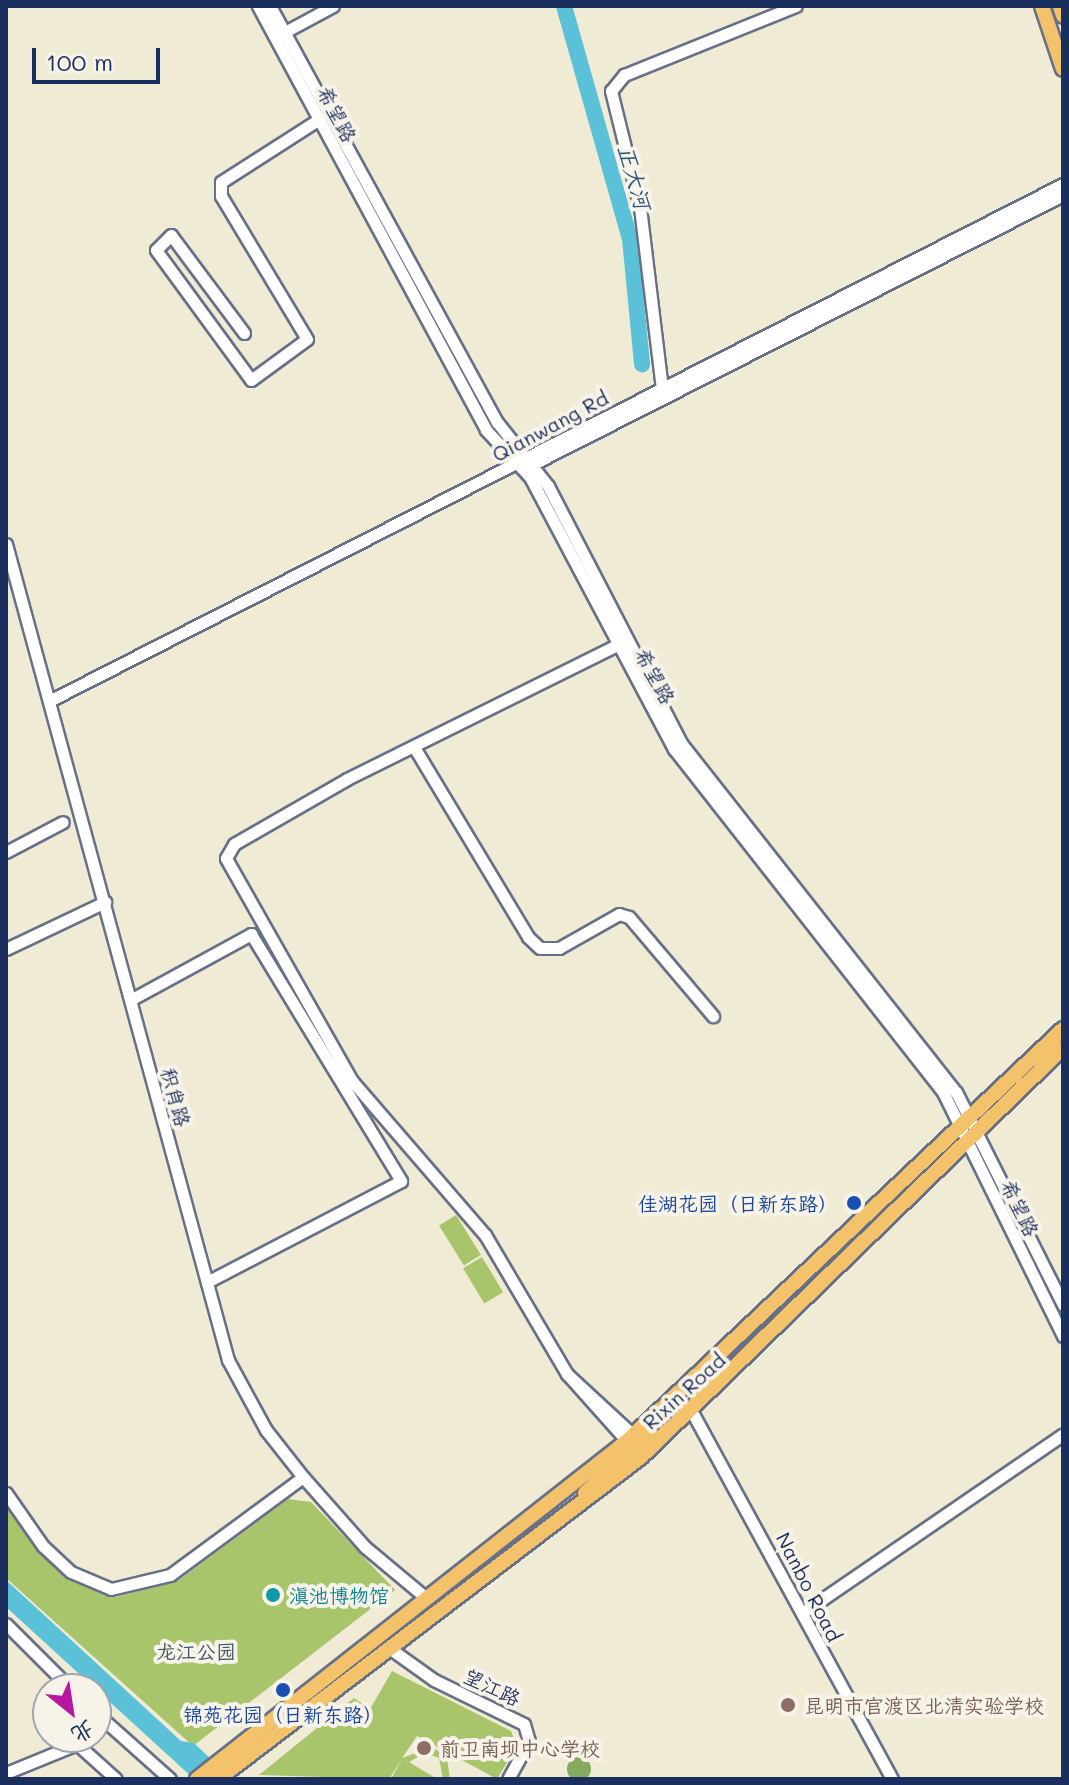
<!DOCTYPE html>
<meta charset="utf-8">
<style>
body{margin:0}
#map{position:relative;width:1069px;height:1785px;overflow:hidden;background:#f0ebd5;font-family:Mali,"LXGW WenKai TC",sans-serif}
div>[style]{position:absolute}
.green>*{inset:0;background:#a8c56c;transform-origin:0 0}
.forest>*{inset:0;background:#86aa60}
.round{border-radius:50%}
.water>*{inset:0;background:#5bc1d9}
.river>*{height:16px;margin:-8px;padding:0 8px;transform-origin:8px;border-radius:8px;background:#5bc1d9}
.roads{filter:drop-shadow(2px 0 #667188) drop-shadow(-2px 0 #667188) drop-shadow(0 2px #667188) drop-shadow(0 -2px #667188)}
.minor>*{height:11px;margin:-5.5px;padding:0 5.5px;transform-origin:5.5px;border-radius:5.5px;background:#fff}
.major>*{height:14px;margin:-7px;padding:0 7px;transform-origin:7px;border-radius:7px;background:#f3c26a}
.dots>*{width:22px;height:22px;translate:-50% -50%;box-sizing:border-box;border:4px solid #f7f3e8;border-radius:50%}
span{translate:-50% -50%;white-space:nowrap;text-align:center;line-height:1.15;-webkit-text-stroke:8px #f7f3e8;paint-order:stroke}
.street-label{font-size:20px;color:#1b2f5e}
.transit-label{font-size:20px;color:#164399}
.right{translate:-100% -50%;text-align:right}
.culture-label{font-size:20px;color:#0d838f}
.left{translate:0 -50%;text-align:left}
.park-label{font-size:20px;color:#3e5462}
.education-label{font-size:20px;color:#785e54}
.water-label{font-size:22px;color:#2b547d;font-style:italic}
.frame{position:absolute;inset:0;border:8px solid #1b2f5e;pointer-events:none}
.north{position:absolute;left:32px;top:1673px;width:80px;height:80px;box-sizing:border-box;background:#f7f3e8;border:2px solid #9fa5b1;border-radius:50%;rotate:150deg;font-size:22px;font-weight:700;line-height:32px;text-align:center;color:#1b2f5e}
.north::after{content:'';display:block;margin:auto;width:28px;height:36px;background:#b5179e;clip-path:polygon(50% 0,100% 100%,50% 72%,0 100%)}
.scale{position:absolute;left:32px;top:48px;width:128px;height:36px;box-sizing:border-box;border:4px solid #1b2f5e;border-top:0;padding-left:10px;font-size:24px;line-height:28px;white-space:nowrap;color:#1b2f5e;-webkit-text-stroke:6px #f7f3e8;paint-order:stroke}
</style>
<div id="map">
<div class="green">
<div style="left:456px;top:1215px;width:47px;height:20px;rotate:58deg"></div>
<div style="left:482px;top:1257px;width:41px;height:22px;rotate:59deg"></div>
<div style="clip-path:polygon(288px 1499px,311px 1502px,395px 1590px,193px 1746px,6px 1578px,6px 1504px,66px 1576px,116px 1597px,179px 1580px)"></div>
<div style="clip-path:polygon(392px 1671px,511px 1731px,517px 1746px,497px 1779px,417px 1736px,402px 1758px,433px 1747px,447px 1758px,450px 1779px,443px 1779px,439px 1758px,425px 1753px,409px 1762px,437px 1779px,391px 1779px,402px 1759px,389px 1779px,259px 1775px,354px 1698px,370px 1709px)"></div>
</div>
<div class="forest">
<div class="round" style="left:567px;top:1757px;width:24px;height:24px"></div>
</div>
<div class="water">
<div style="clip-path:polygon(6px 1580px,181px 1741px,194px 1743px,232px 1779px,194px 1779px,6px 1607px)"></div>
</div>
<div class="river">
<div style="left:564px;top:6px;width:242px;rotate:74.2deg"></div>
<div style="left:630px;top:239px;width:126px;rotate:84.5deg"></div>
</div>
<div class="roads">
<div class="minor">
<div style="left:258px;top:6px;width:481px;rotate:61.7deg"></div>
<div style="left:486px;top:430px;width:64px;rotate:46.9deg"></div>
<div style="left:530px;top:477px;width:308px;rotate:62.1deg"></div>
<div style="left:674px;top:749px;width:436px;rotate:51.9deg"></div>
<div style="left:943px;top:1092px;width:272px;rotate:63.8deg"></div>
<div style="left:270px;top:6px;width:474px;rotate:61.4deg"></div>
<div style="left:497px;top:422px;width:82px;rotate:51.4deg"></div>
<div style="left:548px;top:486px;width:289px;rotate:62.6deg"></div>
<div style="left:681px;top:743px;width:444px;rotate:51.8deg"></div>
<div style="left:956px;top:1092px;width:238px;rotate:63.3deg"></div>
<div style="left:281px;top:34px;width:59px;rotate:-28.3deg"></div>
<div style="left:244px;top:333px;width:122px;rotate:-126.7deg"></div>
<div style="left:171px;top:235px;width:21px;rotate:135deg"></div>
<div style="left:156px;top:250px;width:161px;rotate:53.8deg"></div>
<div style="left:251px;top:380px;width:69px;rotate:-36.2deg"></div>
<div style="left:307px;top:339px;width:167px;rotate:-121deg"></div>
<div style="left:221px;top:196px;width:14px;rotate:-90deg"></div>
<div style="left:221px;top:182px;width:117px;rotate:-32.7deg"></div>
<div style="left:662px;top:389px;width:182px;rotate:-96.9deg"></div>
<div style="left:640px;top:208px;width:121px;rotate:-103.9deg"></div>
<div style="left:611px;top:91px;width:21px;rotate:-51deg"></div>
<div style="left:624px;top:75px;width:185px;rotate:-21.9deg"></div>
<div style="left:529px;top:466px;width:599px;rotate:-26.91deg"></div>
<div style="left:6px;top:544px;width:846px;rotate:74.78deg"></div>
<div style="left:228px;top:1360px;width:80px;rotate:61.5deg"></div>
<div style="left:266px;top:1430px;width:60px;rotate:51.8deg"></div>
<div style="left:303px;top:1477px;width:94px;rotate:48.5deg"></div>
<div style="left:365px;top:1547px;width:78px;rotate:39.8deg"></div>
<div style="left:53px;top:699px;width:1134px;rotate:-27.02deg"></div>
<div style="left:414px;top:747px;width:222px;rotate:59deg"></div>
<div style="left:528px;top:937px;width:16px;rotate:43deg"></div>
<div style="left:540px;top:948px;width:19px"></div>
<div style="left:559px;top:948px;width:69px;rotate:-29.5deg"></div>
<div style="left:619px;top:914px;width:10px;rotate:17deg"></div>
<div style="left:629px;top:917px;width:130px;rotate:49.7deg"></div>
<div style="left:6px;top:852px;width:64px;rotate:-27.8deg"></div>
<div style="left:6px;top:949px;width:110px;rotate:-25.4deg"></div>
<div style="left:132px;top:999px;width:136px;rotate:-28.6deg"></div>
<div style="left:251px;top:934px;width:289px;rotate:58.7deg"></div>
<div style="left:401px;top:1181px;width:219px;rotate:152.5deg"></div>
<div style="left:567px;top:1374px;width:161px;rotate:-120.5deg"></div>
<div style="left:485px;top:1235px;width:203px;rotate:-130.8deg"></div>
<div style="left:352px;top:1081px;width:256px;rotate:-119.5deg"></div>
<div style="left:226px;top:858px;width:16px;rotate:-60deg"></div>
<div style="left:234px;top:844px;width:130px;rotate:-29.9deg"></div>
<div style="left:347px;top:779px;width:301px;rotate:-26.4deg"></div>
<div style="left:692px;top:1412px;width:418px;rotate:61.4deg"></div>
<div style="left:627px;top:1441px;width:90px;rotate:-131.8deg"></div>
<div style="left:567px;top:1374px;width:90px;rotate:42.7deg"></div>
<div style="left:6px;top:1493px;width:65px;rotate:55.1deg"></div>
<div style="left:43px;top:1546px;width:38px;rotate:43deg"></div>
<div style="left:71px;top:1572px;width:43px;rotate:23deg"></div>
<div style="left:111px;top:1589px;width:61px;rotate:-13.3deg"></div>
<div style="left:170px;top:1575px;width:165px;rotate:-36.4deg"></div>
<div style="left:802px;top:1613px;width:316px;rotate:-34.4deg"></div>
<div style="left:6px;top:1624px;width:92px;rotate:45deg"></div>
<div style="left:392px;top:1650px;width:52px;rotate:35.5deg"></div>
<div style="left:434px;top:1680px;width:100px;rotate:26.1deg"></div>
<div style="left:524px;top:1724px;width:18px;rotate:74deg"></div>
<div style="left:529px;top:1741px;width:43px;rotate:118.9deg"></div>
<div style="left:96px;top:1713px;width:99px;rotate:41.7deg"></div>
<div style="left:6px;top:1773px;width:77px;rotate:-22.2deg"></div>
<div style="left:77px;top:1744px;width:52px;rotate:41.9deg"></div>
</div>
<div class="major">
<div style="left:1042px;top:6px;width:66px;rotate:71.6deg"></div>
<div style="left:1060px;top:6px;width:10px;rotate:73deg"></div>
<div style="left:585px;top:1493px;width:88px;rotate:-42.2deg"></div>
<div style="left:650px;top:1434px;width:12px;rotate:-166deg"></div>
<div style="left:197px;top:1779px;width:547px;rotate:-38.17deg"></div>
<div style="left:627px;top:1441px;width:600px;rotate:-43.38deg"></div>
<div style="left:218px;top:1779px;width:532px;rotate:-37.28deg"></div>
<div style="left:641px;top:1457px;width:588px;rotate:-44.1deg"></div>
</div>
</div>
<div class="dots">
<div style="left:854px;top:1203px;background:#1a4fb4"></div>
<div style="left:273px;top:1595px;background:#0f9aa8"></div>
<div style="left:283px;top:1690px;background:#1a4fb4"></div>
<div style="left:788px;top:1705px;background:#8d6e63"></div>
<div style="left:424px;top:1748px;background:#8d6e63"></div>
</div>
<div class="street-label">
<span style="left:337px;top:114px;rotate:62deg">希望路</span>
<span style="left:550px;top:426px;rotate:-28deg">Qianwang Rd</span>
<span style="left:655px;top:676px;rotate:61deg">希望路</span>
<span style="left:176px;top:1097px;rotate:75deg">积肖路</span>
<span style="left:1020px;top:1208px;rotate:64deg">希望路</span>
<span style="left:684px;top:1391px;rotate:-42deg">Rixin Road</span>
<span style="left:809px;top:1587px;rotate:63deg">Nanbo Road</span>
<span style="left:492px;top:1687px;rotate:25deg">望江路</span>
</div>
<div class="transit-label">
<span class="right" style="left:838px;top:1203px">佳湖花园（日新东路）</span>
<span style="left:283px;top:1714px">锦苑花园（日新东路）</span>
</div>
<div class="culture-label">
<span class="left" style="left:289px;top:1595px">滇池博物馆</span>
</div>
<div class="park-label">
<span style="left:196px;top:1651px">龙江公园</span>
</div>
<div class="education-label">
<span class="left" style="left:804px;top:1705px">昆明市官渡区北清实验学校</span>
<span class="left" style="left:440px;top:1748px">前卫南坝中心学校</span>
</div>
<div class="water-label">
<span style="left:635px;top:177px;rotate:74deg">正大河</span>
</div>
<div class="frame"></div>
<div class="north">北</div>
<div class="scale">100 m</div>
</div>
